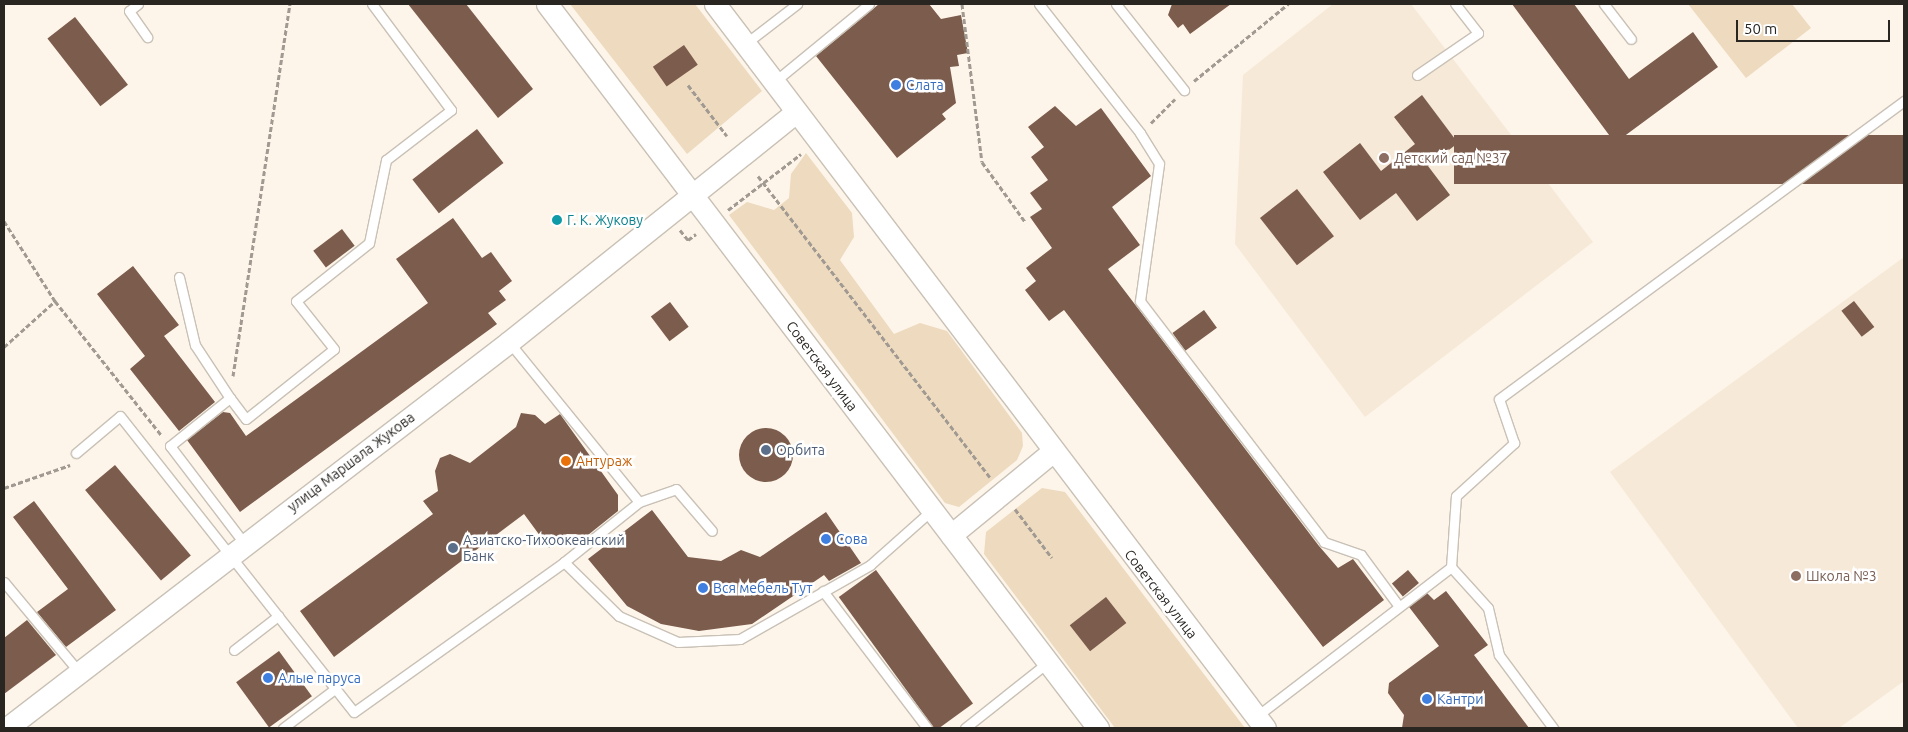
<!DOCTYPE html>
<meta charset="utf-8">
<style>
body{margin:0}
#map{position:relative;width:1908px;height:732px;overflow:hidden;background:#fdf5e9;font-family:Ubuntu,sans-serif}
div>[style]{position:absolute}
.built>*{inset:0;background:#f6e9d7}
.green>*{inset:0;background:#eddabf}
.building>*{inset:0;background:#7c5c4c;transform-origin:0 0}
.round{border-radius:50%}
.path>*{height:3px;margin-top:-1.5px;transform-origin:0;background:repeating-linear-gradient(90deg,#a09a92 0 5px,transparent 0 7.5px)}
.roads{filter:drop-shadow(1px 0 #c9c1b6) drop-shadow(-1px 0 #c9c1b6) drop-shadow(0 1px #c9c1b6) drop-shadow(0 -1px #c9c1b6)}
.service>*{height:9px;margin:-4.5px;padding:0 4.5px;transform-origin:4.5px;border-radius:4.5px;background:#fff}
.tertiary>*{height:21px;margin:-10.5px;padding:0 10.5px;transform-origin:10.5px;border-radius:10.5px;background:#fff}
.dots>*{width:14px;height:14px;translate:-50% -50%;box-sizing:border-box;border:2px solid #fff;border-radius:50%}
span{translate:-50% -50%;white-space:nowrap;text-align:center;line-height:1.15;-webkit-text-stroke:5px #fff;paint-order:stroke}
.shop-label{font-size:14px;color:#366cbe}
.left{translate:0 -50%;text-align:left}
.education-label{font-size:14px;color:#785e54}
.culture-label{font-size:14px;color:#0d838f}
.street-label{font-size:14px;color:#292622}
.service-label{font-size:14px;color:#4e5e75}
.food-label{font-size:14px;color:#c56008}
.frame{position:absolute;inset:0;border:5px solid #292622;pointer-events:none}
.scale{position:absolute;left:1736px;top:20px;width:154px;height:22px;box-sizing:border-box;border:2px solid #292622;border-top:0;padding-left:6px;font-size:15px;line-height:18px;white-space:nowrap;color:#292622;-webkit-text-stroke:4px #fff;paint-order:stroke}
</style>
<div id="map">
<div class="built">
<div style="clip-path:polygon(1333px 4px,1411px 4px,1593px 242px,1365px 417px,1235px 244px,1243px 75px)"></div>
<div style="clip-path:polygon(1904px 257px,1904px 681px,1839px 728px,1798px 728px,1610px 472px)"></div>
</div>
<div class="green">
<div style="clip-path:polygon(570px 4px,695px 4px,762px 91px,687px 154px)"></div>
<div style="clip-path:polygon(1688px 4px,1792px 4px,1811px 28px,1746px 78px)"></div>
<div style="clip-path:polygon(806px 153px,852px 213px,854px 237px,840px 260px,894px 334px,920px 323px,947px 331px,1022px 433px,1023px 446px,1017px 460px,959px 507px,945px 503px,729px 215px,747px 202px,774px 210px,789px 198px,791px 174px)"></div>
<div style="clip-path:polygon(1042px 488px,1065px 492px,1245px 728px,1115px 728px,984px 554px,986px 532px)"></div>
</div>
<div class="building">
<div style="clip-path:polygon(408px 4px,466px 4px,533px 89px,498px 118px)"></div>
<div style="clip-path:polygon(879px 4px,929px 4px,941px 19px,961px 15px,968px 53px,957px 55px,959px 66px,950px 67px,956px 103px,942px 114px,946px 119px,897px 158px,816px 56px)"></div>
<div style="clip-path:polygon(1172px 4px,1231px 4px,1190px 34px,1183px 24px,1178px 28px,1168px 15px)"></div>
<div style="clip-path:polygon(1512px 4px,1574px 4px,1629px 79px,1693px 32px,1718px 67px,1615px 143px)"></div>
<div style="left:75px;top:17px;width:86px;height:35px;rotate:52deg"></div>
<div style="left:684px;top:45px;width:24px;height:38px;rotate:55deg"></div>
<div style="clip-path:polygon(1422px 95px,1458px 143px,1428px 166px,1450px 195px,1417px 221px,1396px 193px,1360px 220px,1323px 172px,1360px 143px,1381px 171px,1415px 144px,1394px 117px)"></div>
<div style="clip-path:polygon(1055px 106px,1076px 126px,1101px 108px,1151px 176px,1112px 207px,1140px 245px,1108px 269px,1319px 546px,1338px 568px,1353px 559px,1384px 600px,1323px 647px,1064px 310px,1049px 321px,1025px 290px,1036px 281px,1026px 268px,1052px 248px,1030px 217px,1042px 209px,1030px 193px,1048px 180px,1031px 157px,1044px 147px,1028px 127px)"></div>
<div style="left:477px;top:129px;width:43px;height:82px;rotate:52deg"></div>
<div style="left:1904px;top:135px;width:49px;height:450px;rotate:90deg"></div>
<div style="left:1297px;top:189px;width:60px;height:47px;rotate:52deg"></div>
<div style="clip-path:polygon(453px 218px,482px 258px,491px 252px,512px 281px,499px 291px,506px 300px,488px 313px,497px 324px,240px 512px,187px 440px,223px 412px,230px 413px,246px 436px,428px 303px,396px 259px)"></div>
<div style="left:342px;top:229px;width:21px;height:36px;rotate:53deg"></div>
<div style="clip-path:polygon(133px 266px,179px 325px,164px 336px,215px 402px,179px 431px,130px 369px,145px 356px,97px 294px)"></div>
<div style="left:1854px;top:301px;width:33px;height:16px;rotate:52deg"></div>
<div style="left:670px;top:302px;width:31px;height:24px;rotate:53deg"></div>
<div style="left:1204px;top:310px;width:22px;height:39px;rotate:54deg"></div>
<div style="clip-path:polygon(521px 413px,535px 415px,545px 424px,560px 414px,618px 495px,618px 511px,588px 535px,567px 534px,549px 548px,524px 514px,334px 657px,300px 611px,433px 514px,423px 501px,438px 491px,435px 471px,440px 458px,450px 454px,470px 463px,516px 427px)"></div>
<div class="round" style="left:739px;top:428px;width:54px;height:54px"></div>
<div style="left:115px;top:465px;width:118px;height:39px;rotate:50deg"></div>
<div style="clip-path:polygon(34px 501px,116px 610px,66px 647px,37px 612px,68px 589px,13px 517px)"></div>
<div style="clip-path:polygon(652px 510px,688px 557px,721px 561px,741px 550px,760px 557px,826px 512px,861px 563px,829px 581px,824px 575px,752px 624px,699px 631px,661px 624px,627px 606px,588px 559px)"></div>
<div style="left:876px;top:570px;width:165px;height:46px;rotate:54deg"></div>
<div style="left:1408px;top:570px;width:17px;height:21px;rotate:50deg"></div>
<div style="clip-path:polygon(1446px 591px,1488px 645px,1474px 655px,1529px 728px,1402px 728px,1404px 715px,1388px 693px,1389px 683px,1439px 646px,1409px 607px,1427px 593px,1434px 600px)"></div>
<div style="left:1106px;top:597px;width:33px;height:46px;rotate:52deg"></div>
<div style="clip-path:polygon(27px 620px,56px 655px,4px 694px,4px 638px)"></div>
<div style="left:279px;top:651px;width:56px;height:53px;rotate:54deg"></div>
</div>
<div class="path">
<div style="left:962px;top:4px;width:159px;rotate:82.8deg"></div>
<div style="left:982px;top:162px;width:75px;rotate:54.2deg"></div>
<div style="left:1194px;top:81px;width:122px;rotate:-39.3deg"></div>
<div style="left:688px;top:85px;width:64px;rotate:52.6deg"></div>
<div style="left:1151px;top:123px;width:34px;rotate:-45deg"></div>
<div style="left:758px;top:176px;width:380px;rotate:52.4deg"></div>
<div style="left:728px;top:210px;width:92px;rotate:-37.5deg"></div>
<div style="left:4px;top:221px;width:95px;rotate:57.5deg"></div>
<div style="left:55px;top:301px;width:172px;rotate:51.6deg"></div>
<div style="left:680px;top:230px;width:13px;rotate:51deg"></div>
<div style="left:688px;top:240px;width:10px;rotate:-37deg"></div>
<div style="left:4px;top:347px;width:69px;rotate:-42deg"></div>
<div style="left:233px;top:376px;width:376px;rotate:-81.3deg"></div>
<div style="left:4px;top:488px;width:70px;rotate:-19.2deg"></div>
<div style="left:1015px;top:509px;width:61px;rotate:52.9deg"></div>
</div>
<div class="roads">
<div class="service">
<div style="left:138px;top:4px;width:11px;rotate:142deg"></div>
<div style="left:129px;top:11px;width:32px;rotate:55deg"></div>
<div style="left:1039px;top:4px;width:164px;rotate:51.9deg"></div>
<div style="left:1140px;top:133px;width:36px;rotate:58deg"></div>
<div style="left:1159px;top:164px;width:138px;rotate:97.9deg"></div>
<div style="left:1140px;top:301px;width:303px;rotate:52.6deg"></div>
<div style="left:1324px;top:542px;width:39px;rotate:19deg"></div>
<div style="left:1361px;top:555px;width:62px;rotate:53.5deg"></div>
<div style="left:1116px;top:4px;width:110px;rotate:51.7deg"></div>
<div style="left:1604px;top:4px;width:44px;rotate:52.4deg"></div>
<div style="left:745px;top:44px;width:66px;rotate:-37.6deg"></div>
<div style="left:1417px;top:75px;width:74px;rotate:-34.5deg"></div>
<div style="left:1478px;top:33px;width:37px;rotate:-128deg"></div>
<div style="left:774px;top:82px;width:123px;rotate:-39.4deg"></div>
<div style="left:179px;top:277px;width:70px;rotate:76.8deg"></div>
<div style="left:195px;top:345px;width:64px;rotate:56.6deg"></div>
<div style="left:509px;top:342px;width:206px;rotate:50.9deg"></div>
<div style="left:639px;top:502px;width:39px;rotate:-19deg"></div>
<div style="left:676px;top:489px;width:55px;rotate:49.4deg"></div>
<div style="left:76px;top:453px;width:57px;rotate:-40.1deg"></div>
<div style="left:120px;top:416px;width:377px;rotate:51.7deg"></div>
<div style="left:354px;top:712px;width:258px;rotate:-35.5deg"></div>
<div style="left:639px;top:502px;width:96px;rotate:141.3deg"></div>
<div style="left:564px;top:562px;width:77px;rotate:44.5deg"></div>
<div style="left:619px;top:616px;width:64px;rotate:23.8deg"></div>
<div style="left:678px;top:642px;width:62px;rotate:-2.8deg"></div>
<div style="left:740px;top:639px;width:150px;rotate:-29.6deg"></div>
<div style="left:870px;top:565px;width:83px;rotate:-41.6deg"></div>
<div style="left:244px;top:543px;width:122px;rotate:-127.3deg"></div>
<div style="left:170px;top:446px;width:77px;rotate:-38.7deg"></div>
<div style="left:230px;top:398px;width:26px;rotate:53deg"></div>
<div style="left:246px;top:419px;width:112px;rotate:-38.5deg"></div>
<div style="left:334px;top:349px;width:61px;rotate:-128.4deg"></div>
<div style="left:296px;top:301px;width:93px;rotate:-38.5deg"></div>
<div style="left:369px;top:243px;width:85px;rotate:-78.4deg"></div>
<div style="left:386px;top:160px;width:82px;rotate:-37.6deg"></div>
<div style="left:451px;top:110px;width:132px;rotate:-126.7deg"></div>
<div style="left:1451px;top:567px;width:71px;rotate:-86deg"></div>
<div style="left:1456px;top:496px;width:79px;rotate:-42.4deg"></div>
<div style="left:1514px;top:443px;width:46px;rotate:-108.8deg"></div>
<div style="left:1499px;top:399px;width:503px;rotate:-36.35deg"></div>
<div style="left:4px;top:582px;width:117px;rotate:50.2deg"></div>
<div style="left:823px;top:591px;width:172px;rotate:52.8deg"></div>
<div style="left:234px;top:650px;width:56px;rotate:-37.7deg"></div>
<div style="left:1257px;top:716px;width:245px;rotate:-37.5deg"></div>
<div style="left:1451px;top:567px;width:55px;rotate:47.9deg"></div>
<div style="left:1488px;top:608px;width:48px;rotate:76.8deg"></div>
<div style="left:1499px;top:655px;width:91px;rotate:53.5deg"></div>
<div style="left:283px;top:728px;width:66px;rotate:-37deg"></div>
<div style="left:965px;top:728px;width:105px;rotate:-38.4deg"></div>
</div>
<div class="tertiary">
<div style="left:547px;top:4px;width:910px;rotate:52.73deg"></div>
<div style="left:715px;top:4px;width:909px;rotate:52.78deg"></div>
<div style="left:951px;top:535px;width:131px;rotate:-39.4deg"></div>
<div style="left:7px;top:728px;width:633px;rotate:-37.56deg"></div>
<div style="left:509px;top:342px;width:368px;rotate:-38.7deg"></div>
</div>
</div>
<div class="dots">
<div style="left:896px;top:85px;background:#3f7fe0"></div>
<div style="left:1384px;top:158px;background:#8d6e63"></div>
<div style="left:557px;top:220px;background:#0f9aa8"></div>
<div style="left:766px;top:450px;background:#5c6f8a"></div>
<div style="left:566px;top:461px;background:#e8710a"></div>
<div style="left:826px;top:539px;background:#3f7fe0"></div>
<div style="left:453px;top:548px;background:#5c6f8a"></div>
<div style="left:1796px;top:576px;background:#8d6e63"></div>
<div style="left:703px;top:588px;background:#3f7fe0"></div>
<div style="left:268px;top:678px;background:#3f7fe0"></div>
<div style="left:1427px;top:699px;background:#3f7fe0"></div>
</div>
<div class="shop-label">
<span class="left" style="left:906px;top:85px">Слата</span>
<span class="left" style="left:836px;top:539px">Сова</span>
<span class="left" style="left:713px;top:588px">Вся мебель Тут</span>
<span class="left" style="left:278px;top:678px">Алые паруса</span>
<span class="left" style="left:1437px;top:699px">Кантри</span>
</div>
<div class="education-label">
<span class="left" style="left:1394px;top:158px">Детский сад №37</span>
<span class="left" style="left:1806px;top:576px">Школа №3</span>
</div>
<div class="culture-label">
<span class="left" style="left:567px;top:220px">Г. К. Жукову</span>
</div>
<div class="street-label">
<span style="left:822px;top:366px;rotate:53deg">Советская улица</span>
<span style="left:351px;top:462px;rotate:-37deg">улица Маршала Жукова</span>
<span style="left:1161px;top:594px;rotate:52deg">Советская улица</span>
</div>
<div class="service-label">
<span class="left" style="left:776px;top:450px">Орбита</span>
<span class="left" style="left:463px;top:548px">Азиатско-Тихоокеанский<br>Банк</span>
</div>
<div class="food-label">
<span class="left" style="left:576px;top:461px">Антураж</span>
</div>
<div class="frame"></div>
<div class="scale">50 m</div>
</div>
